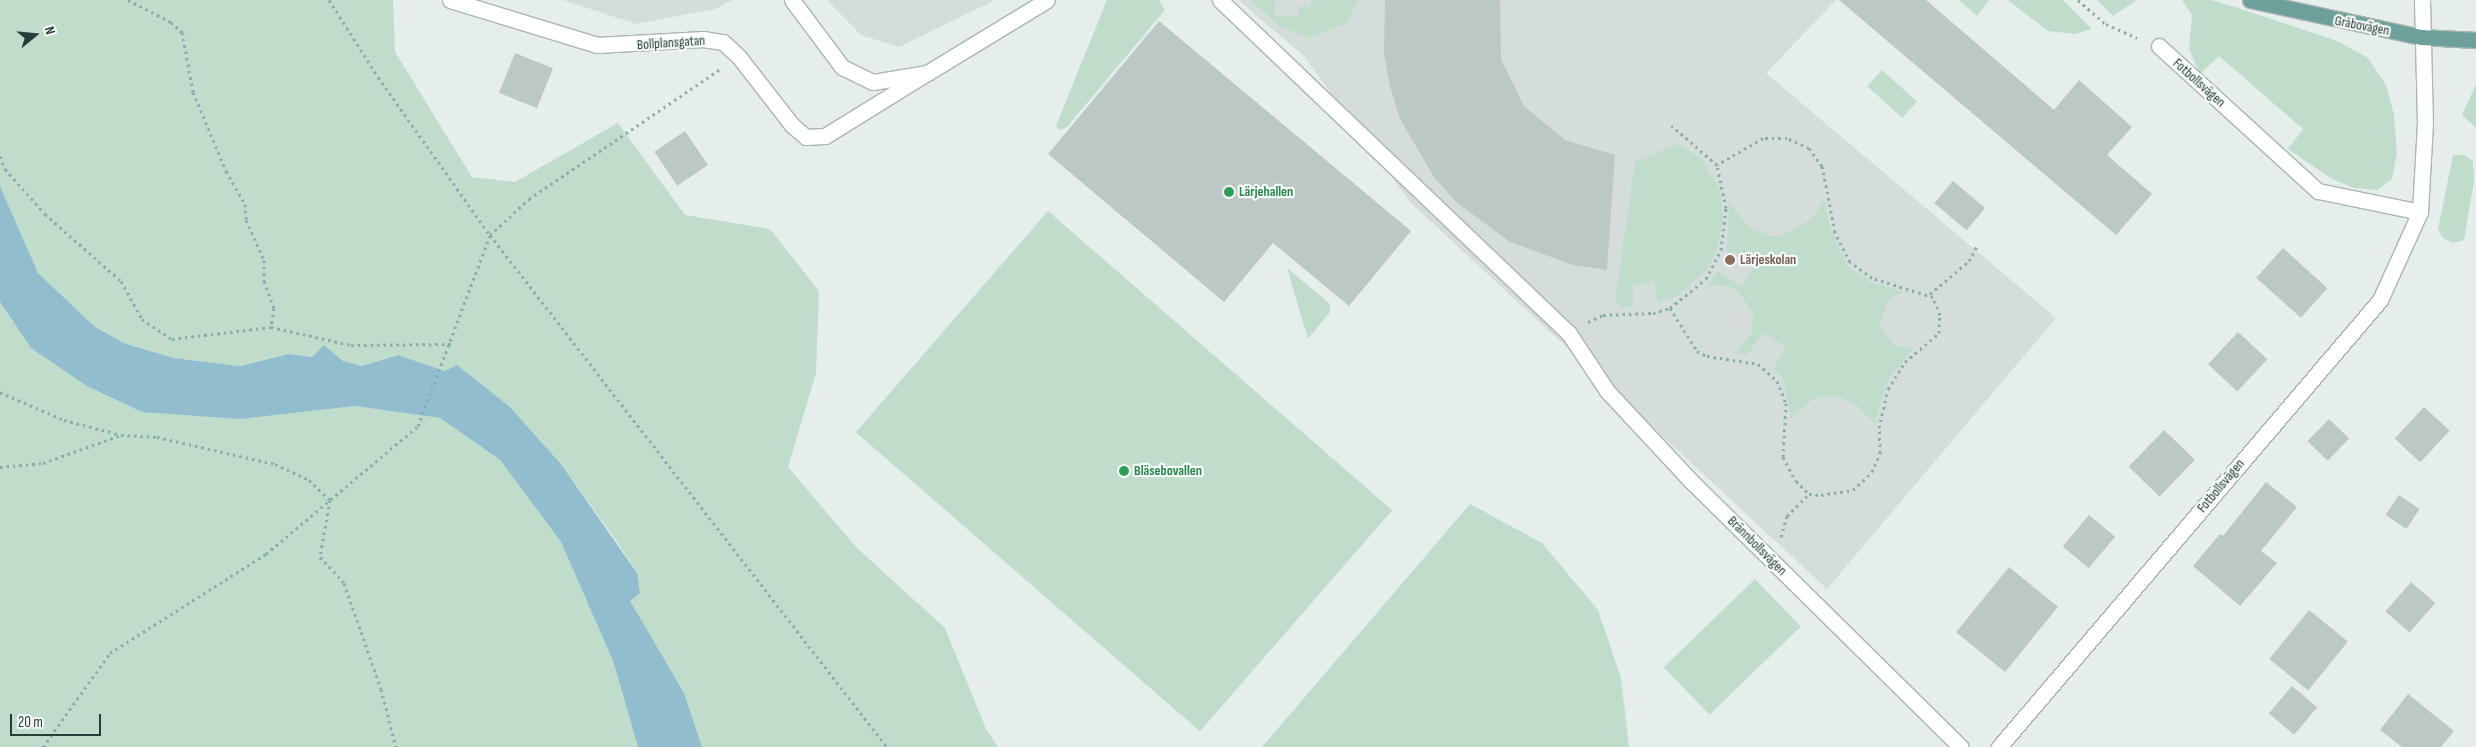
<!DOCTYPE html>
<meta charset="utf-8">
<style>
body{margin:0}
#map{position:relative;width:2476px;height:747px;overflow:hidden;background:#e6eeeb;font-family:"Sofia Sans Condensed",sans-serif}
div>[style]{position:absolute}
.built>*{inset:0;background:#d4ddda}
.green>*{inset:0;background:#c0ddcc;transform-origin:0 0}
.water>*{inset:0;background:#92bdce}
.building>*{inset:0;background:#bbc8c5;transform-origin:0 0}
.path>*{height:3px;margin-top:-1.5px;transform-origin:0;background:repeating-linear-gradient(90deg,#88afa8 0 2.5px,transparent 0 6.5px)}
.roads{filter:drop-shadow(1px 0 #a9b6b3) drop-shadow(-1px 0 #a9b6b3) drop-shadow(0 1px #a9b6b3) drop-shadow(0 -1px #a9b6b3)}
.minor>*{height:15px;margin:-7.5px;padding:0 7.5px;transform-origin:7.5px;border-radius:7.5px;background:#fff}
.major>*{height:15px;margin:-7.5px;padding:0 7.5px;transform-origin:7.5px;border-radius:7.5px;background:#6da09a}
.dots>*{width:14px;height:14px;translate:-50% -50%;box-sizing:border-box;border:2px solid #f6faf9;border-radius:50%}
span{translate:-50% -50%;white-space:nowrap;text-align:center;line-height:1.15;-webkit-text-stroke:4.5px #f6faf9;paint-order:stroke}
.street-label{font-size:14px;color:#263f3b}
.leisure-label{font-size:14px;color:#27864d;font-weight:700}
.left{translate:0 -50%;text-align:left}
.education-label{font-size:14px;color:#785e54;font-weight:700}
.north{position:absolute;left:10px;top:10px;width:50px;height:50px;-webkit-text-stroke:4px #f6faf9;paint-order:stroke;rotate:73deg;font-size:14px;font-weight:700;line-height:20px;text-align:center;color:#263f3b}
.north::after{content:'';display:block;margin:auto;width:18px;height:22px;background:#263f3b;clip-path:polygon(50% 0,100% 100%,50% 72%,0 100%)}
.scale{position:absolute;left:10px;top:714px;width:91px;height:22px;box-sizing:border-box;border:2px solid #263f3b;border-top:0;padding-left:6px;font-size:15px;line-height:18px;white-space:nowrap;color:#263f3b;-webkit-text-stroke:4px #f6faf9;paint-order:stroke}
</style>
<div id="map">
<div class="built">
<div style="clip-path:polygon(563px 0,733px 0,715px 9px,636px 24px)"></div>
<div style="clip-path:polygon(827px 0,995px 0,899px 47px,861px 35px)"></div>
<div style="clip-path:polygon(1238px 0,1836px 0,1766px 73px,2056px 318px,1827px 589px,1410px 202px,1304px 56px)"></div>
</div>
<div class="green">
<div style="clip-path:polygon(0 0,393px 0,395px 52px,472px 177px,515px 182px,618px 123px,685px 215px,770px 229px,819px 291px,816px 373px,788px 467px,857px 548px,945px 628px,986px 729px,998px 747px,702px 747px,684px 693px,629px 601px,637px 573px,617px 542px,561px 464px,510px 407px,457px 366px,445px 371px,398px 355px,362px 366px,343px 361px,324px 345px,312px 357px,289px 354px,240px 366px,174px 358px,126px 344px,95px 327px,38px 273px,0 186px)"></div>
<div style="clip-path:polygon(1107px 0,1159px 0,1165px 10px,1067px 127px,1060px 130px,1056px 126px)"></div>
<div style="clip-path:polygon(1249px 0,1276px 0,1274px 15px,1298px 16px,1299px 6px,1311px 7px,1311px 0,1359px 0,1346px 24px,1309px 38px,1282px 27px)"></div>
<div style="clip-path:polygon(1959px 0,1989px 0,1977px 16px)"></div>
<div style="clip-path:polygon(2008px 0,2063px 0,2092px 29px,2075px 34px,2048px 31px)"></div>
<div style="clip-path:polygon(2097px 0,2137px 0,2113px 16px)"></div>
<div style="clip-path:polygon(2182px 0,2211px 0,2238px 8px,2337px 41px,2368px 58px,2386px 85px,2394px 115px,2397px 154px,2392px 179px,2377px 190px,2354px 188px,2332px 179px,2288px 149px,2303px 129px,2219px 56px,2201px 73px,2199px 72px,2189px 49px,2192px 15px)"></div>
<div style="left:1882px;top:70px;width:47px;height:22px;rotate:42deg"></div>
<div style="clip-path:polygon(2476px 84px,2476px 128px,2462px 115px)"></div>
<div style="clip-path:polygon(1676px 144px,1700px 157px,1720px 189px,1723px 219px,1717px 249px,1707px 270px,1675px 297px,1658px 302px,1654px 282px,1633px 285px,1633px 307px,1620px 307px,1615px 300px,1635px 162px)"></div>
<div style="clip-path:polygon(2453px 155px,2465px 155px,2473px 161px,2474px 182px,2464px 240px,2453px 243px,2443px 238px,2438px 229px)"></div>
<div style="clip-path:polygon(1824px 200px,1830px 227px,1847px 265px,1870px 282px,1903px 291px,1889px 300px,1879px 324px,1894px 346px,1914px 348px,1888px 379px,1875px 424px,1858px 406px,1838px 396px,1816px 397px,1791px 417px,1783px 378px,1773px 369px,1786px 347px,1763px 333px,1747px 355px,1734px 353px,1752px 334px,1753px 312px,1737px 290px,1723px 285px,1707px 286px,1718px 271px,1742px 287px,1754px 265px,1727px 251px,1729px 202px,1748px 227px,1769px 236px,1782px 236px,1814px 217px)"></div>
<div style="left:1048px;top:211px;width:456px;height:293px;rotate:41deg"></div>
<div style="clip-path:polygon(1287px 268px,1330px 304px,1330px 312px,1308px 339px)"></div>
<div style="clip-path:polygon(0 302px,31px 348px,240px 419px,355px 406px,440px 418px,500px 460px,561px 542px,613px 661px,638px 747px,0 747px)"></div>
<div style="clip-path:polygon(1470px 504px,1542px 543px,1598px 610px,1621px 678px,1629px 747px,1262px 747px)"></div>
<div style="left:1755px;top:579px;width:66px;height:127px;rotate:46deg"></div>
</div>
<div class="water">
<div style="clip-path:polygon(0 186px,38px 273px,95px 327px,126px 344px,174px 358px,240px 366px,289px 354px,312px 357px,324px 345px,343px 361px,362px 366px,398px 355px,445px 371px,457px 365px,510px 407px,561px 464px,637px 573px,640px 593px,630px 601px,684px 693px,702px 747px,638px 747px,613px 661px,561px 542px,500px 460px,440px 418px,355px 406px,240px 419px,142px 412px,87px 386px,31px 348px,0 302px)"></div>
</div>
<div class="building">
<div style="clip-path:polygon(1385px 0,1500px 0,1501px 59px,1524px 106px,1565px 140px,1615px 155px,1607px 270px,1573px 265px,1510px 242px,1456px 202px,1434px 177px,1400px 119px,1390px 86px,1384px 53px)"></div>
<div style="clip-path:polygon(1839px 0,1926px 0,2054px 110px,2079px 80px,2132px 127px,2107px 155px,2152px 194px,2116px 235px)"></div>
<div style="clip-path:polygon(1159px 21px,1411px 231px,1349px 306px,1273px 243px,1224px 302px,1048px 154px)"></div>
<div style="left:515px;top:53px;width:41px;height:43px;rotate:22deg"></div>
<div style="left:685px;top:131px;width:41px;height:37px;rotate:56deg"></div>
<div style="left:1953px;top:181px;width:42px;height:29px;rotate:40deg"></div>
<div style="left:2283px;top:248px;width:60px;height:40px;rotate:42deg"></div>
<div style="left:2238px;top:332px;width:40px;height:44px;rotate:43deg"></div>
<div style="left:2424px;top:407px;width:35px;height:43px;rotate:43deg"></div>
<div style="left:2329px;top:419px;width:28px;height:31px;rotate:44deg"></div>
<div style="left:2164px;top:430px;width:43px;height:51px;rotate:44deg"></div>
<div style="clip-path:polygon(2266px 482px,2297px 507px,2261px 551px,2277px 563px,2240px 606px,2193px 566px,2220px 534px,2223px 536px)"></div>
<div style="left:2399px;top:495px;width:25px;height:24px;rotate:34deg"></div>
<div style="left:2089px;top:515px;width:34px;height:41px;rotate:40deg"></div>
<div style="left:2009px;top:567px;width:63px;height:84px;rotate:39deg"></div>
<div style="left:2411px;top:582px;width:32px;height:39px;rotate:41deg"></div>
<div style="left:2309px;top:610px;width:50px;height:63px;rotate:39deg"></div>
<div style="left:2292px;top:686px;width:33px;height:36px;rotate:40deg"></div>
<div style="clip-path:polygon(2408px 694px,2454px 731px,2441px 747px,2402px 747px,2380px 730px)"></div>
</div>
<div class="path">
<div style="left:128px;top:0;width:48px;rotate:27.1deg"></div>
<div style="left:171px;top:22px;width:15px;rotate:42deg"></div>
<div style="left:182px;top:32px;width:61px;rotate:79.6deg"></div>
<div style="left:193px;top:92px;width:86px;rotate:67.3deg"></div>
<div style="left:226px;top:171px;width:38px;rotate:60deg"></div>
<div style="left:245px;top:204px;width:16px;rotate:86deg"></div>
<div style="left:246px;top:220px;width:44px;rotate:65.8deg"></div>
<div style="left:264px;top:260px;width:21px;rotate:90deg"></div>
<div style="left:264px;top:281px;width:29px;rotate:70deg"></div>
<div style="left:274px;top:308px;width:19px;rotate:99deg"></div>
<div style="left:329px;top:0;width:91px;rotate:57.5deg"></div>
<div style="left:378px;top:77px;width:194px;rotate:54.7deg"></div>
<div style="left:490px;top:235px;width:648px;rotate:52.21deg"></div>
<div style="left:2078px;top:0;width:37px;rotate:41deg"></div>
<div style="left:2106px;top:24px;width:34px;rotate:24deg"></div>
<div style="left:0;top:156px;width:14px;rotate:69deg"></div>
<div style="left:5px;top:169px;width:60px;rotate:48.4deg"></div>
<div style="left:45px;top:214px;width:101px;rotate:41.4deg"></div>
<div style="left:121px;top:281px;width:43px;rotate:61.1deg"></div>
<div style="left:142px;top:319px;width:36px;rotate:34deg"></div>
<div style="left:172px;top:339px;width:100px;rotate:-6.9deg"></div>
<div style="left:271px;top:327px;width:82px;rotate:12.7deg"></div>
<div style="left:351px;top:345px;width:100px;rotate:-0.6deg"></div>
<div style="left:1930px;top:294px;width:51px;rotate:-40.2deg"></div>
<div style="left:1969px;top:261px;width:17px;rotate:-62deg"></div>
<div style="left:1670px;top:308px;width:51px;rotate:57.9deg"></div>
<div style="left:1697px;top:351px;width:11px;rotate:27deg"></div>
<div style="left:1707px;top:356px;width:52px;rotate:8.9deg"></div>
<div style="left:1758px;top:364px;width:25px;rotate:42deg"></div>
<div style="left:1777px;top:381px;width:24px;rotate:68deg"></div>
<div style="left:1786px;top:403px;width:54px;rotate:93.2deg"></div>
<div style="left:1783px;top:457px;width:27px;rotate:62deg"></div>
<div style="left:1796px;top:481px;width:18px;rotate:45deg"></div>
<div style="left:1809px;top:494px;width:12px;rotate:5deg"></div>
<div style="left:1821px;top:495px;width:32px;rotate:-9deg"></div>
<div style="left:1853px;top:490px;width:26px;rotate:-43deg"></div>
<div style="left:1872px;top:472px;width:21px;rotate:-67deg"></div>
<div style="left:1880px;top:453px;width:25px;rotate:-92deg"></div>
<div style="left:1879px;top:428px;width:40px;rotate:-77deg"></div>
<div style="left:1888px;top:389px;width:32px;rotate:-58deg"></div>
<div style="left:1905px;top:362px;width:45px;rotate:-40.5deg"></div>
<div style="left:1939px;top:333px;width:18px;rotate:-87deg"></div>
<div style="left:1940px;top:315px;width:19px;rotate:-111deg"></div>
<div style="left:1933px;top:297px;width:64px;rotate:-162.7deg"></div>
<div style="left:1872px;top:278px;width:27px;rotate:-144deg"></div>
<div style="left:1850px;top:262px;width:34px;rotate:-117deg"></div>
<div style="left:1835px;top:232px;width:67px;rotate:-101.1deg"></div>
<div style="left:1822px;top:166px;width:22px;rotate:-126deg"></div>
<div style="left:1809px;top:148px;width:24px;rotate:-156deg"></div>
<div style="left:1787px;top:138px;width:24px;rotate:180deg"></div>
<div style="left:1763px;top:138px;width:53px;rotate:149.6deg"></div>
<div style="left:1588px;top:322px;width:17px;rotate:-25deg"></div>
<div style="left:1603px;top:315px;width:50px;rotate:-2.3deg"></div>
<div style="left:1653px;top:313px;width:18px;rotate:-16deg"></div>
<div style="left:1670px;top:308px;width:46px;rotate:-38.9deg"></div>
<div style="left:1706px;top:279px;width:33px;rotate:-63deg"></div>
<div style="left:1721px;top:250px;width:42px;rotate:-83.2deg"></div>
<div style="left:1726px;top:208px;width:44px;rotate:-101.8deg"></div>
<div style="left:1717px;top:165px;width:60px;rotate:-139.1deg"></div>
<div style="left:0;top:392px;width:70px;rotate:23.6deg"></div>
<div style="left:64px;top:420px;width:59px;rotate:14.7deg"></div>
<div style="left:0;top:467px;width:43px;rotate:-5.3deg"></div>
<div style="left:43px;top:463px;width:83px;rotate:-19.7deg"></div>
<div style="left:121px;top:435px;width:36px;rotate:3deg"></div>
<div style="left:157px;top:437px;width:121px;rotate:12.9deg"></div>
<div style="left:275px;top:464px;width:38px;rotate:25deg"></div>
<div style="left:309px;top:480px;width:29px;rotate:44deg"></div>
<div style="left:330px;top:500px;width:58px;rotate:100deg"></div>
<div style="left:320px;top:557px;width:35px;rotate:47deg"></div>
<div style="left:344px;top:583px;width:112px;rotate:70.8deg"></div>
<div style="left:381px;top:689px;width:60px;rotate:75.5deg"></div>
<div style="left:1781px;top:537px;width:22px;rotate:-74deg"></div>
<div style="left:1787px;top:516px;width:31px;rotate:-45deg"></div>
<div style="left:43px;top:747px;width:115px;rotate:-54.5deg"></div>
<div style="left:110px;top:653px;width:185px;rotate:-32.4deg"></div>
<div style="left:266px;top:554px;width:199px;rotate:-40.1deg"></div>
<div style="left:418px;top:426px;width:204px;rotate:-69.3deg"></div>
<div style="left:490px;top:235px;width:53px;rotate:-42.7deg"></div>
<div style="left:529px;top:199px;width:231px;rotate:-34.2deg"></div>
</div>
<div class="roads">
<div class="minor">
<div style="left:450px;top:0;width:154px;rotate:17deg"></div>
<div style="left:597px;top:45px;width:106px;rotate:-3.2deg"></div>
<div style="left:703px;top:39px;width:20px;rotate:9deg"></div>
<div style="left:723px;top:42px;width:22px;rotate:43deg"></div>
<div style="left:739px;top:57px;width:86px;rotate:52.1deg"></div>
<div style="left:792px;top:125px;width:18px;rotate:41deg"></div>
<div style="left:806px;top:137px;width:19px;rotate:-3deg"></div>
<div style="left:825px;top:136px;width:120px;rotate:-31.7deg"></div>
<div style="left:792px;top:0;width:84px;rotate:53.3deg"></div>
<div style="left:842px;top:67px;width:34px;rotate:26deg"></div>
<div style="left:873px;top:82px;width:55px;rotate:-9.5deg"></div>
<div style="left:927px;top:73px;width:140px;rotate:-31.3deg"></div>
<div style="left:1220px;top:0;width:481px;rotate:43.7deg"></div>
<div style="left:1568px;top:332px;width:71px;rotate:56.5deg"></div>
<div style="left:1607px;top:391px;width:122px;rotate:47deg"></div>
<div style="left:1690px;top:480px;width:380px;rotate:44.6deg"></div>
<div style="left:2159px;top:46px;width:215px;rotate:42.4deg"></div>
<div style="left:2318px;top:191px;width:104px;rotate:11.6deg"></div>
<div style="left:1999px;top:747px;width:587px;rotate:-49.56deg"></div>
<div style="left:2380px;top:300px;width:97px;rotate:-65.6deg"></div>
<div style="left:2420px;top:212px;width:89px;rotate:-86.8deg"></div>
<div style="left:2425px;top:123px;width:123px;rotate:-91.4deg"></div>
</div>
<div class="major">
<div style="left:2250px;top:0;width:175px;rotate:12.2deg"></div>
<div style="left:2421px;top:37px;width:55px;rotate:3.1deg"></div>
</div>
</div>
<div class="dots">
<div style="left:1229px;top:192px;background:#2e9e5b"></div>
<div style="left:1730px;top:260px;background:#8d6e63"></div>
<div style="left:1124px;top:471px;background:#2e9e5b"></div>
</div>
<div class="street-label">
<span style="left:2362px;top:26px;rotate:11deg">Gråbovägen</span>
<span style="left:671px;top:43px;rotate:-4deg">Bollplansgatan</span>
<span style="left:2199px;top:83px;rotate:42deg">Fotbollsvägen</span>
<span style="left:2221px;top:486px;rotate:-50deg">Fotbollsvägen</span>
<span style="left:1757px;top:546px;rotate:45deg">Brännbollsvägen</span>
</div>
<div class="leisure-label">
<span class="left" style="left:1239px;top:192px">Lärjehallen</span>
<span class="left" style="left:1134px;top:471px">Bläsebovallen</span>
</div>
<div class="education-label">
<span class="left" style="left:1740px;top:260px">Lärjeskolan</span>
</div>
<div class="north">N</div>
<div class="scale">20 m</div>
</div>
